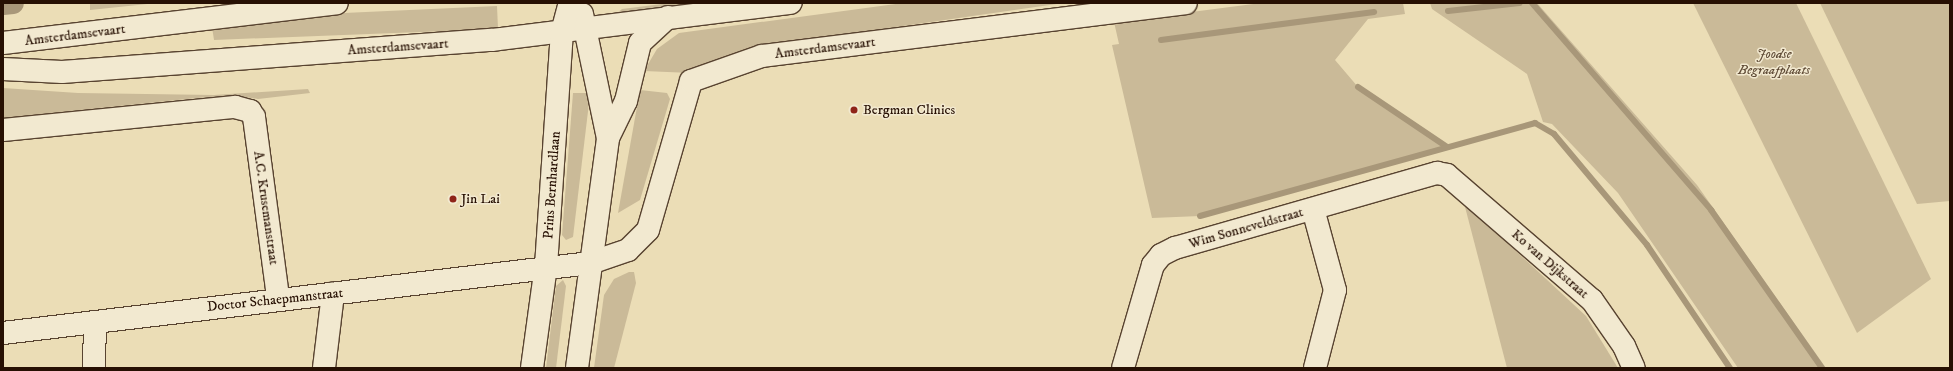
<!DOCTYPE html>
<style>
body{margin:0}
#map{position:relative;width:1953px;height:371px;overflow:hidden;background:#ebddb6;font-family:"IM FELL DW Pica",serif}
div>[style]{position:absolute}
.green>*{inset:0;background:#caba98}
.stream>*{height:6px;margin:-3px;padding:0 3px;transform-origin:3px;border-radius:3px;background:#a89779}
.canal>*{height:22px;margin:-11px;padding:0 11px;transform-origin:11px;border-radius:11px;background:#a89779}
.roads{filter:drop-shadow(1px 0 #584330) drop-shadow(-1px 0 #584330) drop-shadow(0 1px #584330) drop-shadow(0 -1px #584330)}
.minor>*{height:22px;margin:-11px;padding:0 11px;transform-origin:11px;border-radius:11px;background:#f2e9d0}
.secondary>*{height:22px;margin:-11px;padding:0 11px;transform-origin:11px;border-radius:11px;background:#f2e9d0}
.dots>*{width:11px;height:11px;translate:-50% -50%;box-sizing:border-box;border:2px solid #f2e9d0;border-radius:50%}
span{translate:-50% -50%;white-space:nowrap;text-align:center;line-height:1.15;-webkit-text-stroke:3px #f2e9d0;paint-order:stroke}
.street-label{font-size:14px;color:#271003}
.park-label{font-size:14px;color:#604c37;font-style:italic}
.poi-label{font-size:14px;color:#271003}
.left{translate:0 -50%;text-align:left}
.frame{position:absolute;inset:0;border:4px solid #271003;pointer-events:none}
</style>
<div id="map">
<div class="green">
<div style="clip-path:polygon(90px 3px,157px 3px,90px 10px)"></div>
<div style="clip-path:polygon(670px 3px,725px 3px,616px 14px,622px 9px)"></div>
<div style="clip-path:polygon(903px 3px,1064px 3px,756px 47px,691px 73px,644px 71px,657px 49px,679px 33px)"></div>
<div style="clip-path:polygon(1261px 3px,1403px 3px,1405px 14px,1368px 19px,1335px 60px,1358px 87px,1447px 147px,1200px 216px,1152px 218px,1112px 45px,1119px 44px,1114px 22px)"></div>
<div style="clip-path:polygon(1430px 3px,1537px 3px,1697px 185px,1826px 368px,1738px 368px,1618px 193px,1552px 124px,1543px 122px,1527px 74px,1432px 9px)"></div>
<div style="clip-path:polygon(1693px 3px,1796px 3px,1931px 279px,1857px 333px)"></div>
<div style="clip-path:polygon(1820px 3px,1950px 3px,1950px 201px,1917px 204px)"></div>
<div style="clip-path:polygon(497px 6px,498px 29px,214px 40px,212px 27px,344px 13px)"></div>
<div style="clip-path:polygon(3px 88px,78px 93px,214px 95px,308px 89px,310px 93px,258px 99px,239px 96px,197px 98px,3px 118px)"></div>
<div style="clip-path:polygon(640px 90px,667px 93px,670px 99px,640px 200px,618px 213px)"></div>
<div style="clip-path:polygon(573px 93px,589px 93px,589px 103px,573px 237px,566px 240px,562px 235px)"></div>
<div style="clip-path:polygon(1464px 203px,1586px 316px,1618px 368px,1507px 368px)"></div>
<div style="clip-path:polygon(629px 272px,634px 272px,636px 283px,614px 368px,594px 368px,604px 295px,614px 279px)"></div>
<div style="clip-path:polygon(563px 280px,566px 286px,556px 368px,546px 368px,556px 286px)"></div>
</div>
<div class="stream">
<div style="left:1532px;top:3px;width:274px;rotate:49.1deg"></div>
<div style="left:1711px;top:210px;width:193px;rotate:54.9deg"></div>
<div style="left:1448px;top:11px;width:72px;rotate:-6.3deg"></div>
<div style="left:1161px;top:40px;width:215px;rotate:-7.5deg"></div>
<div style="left:1358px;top:87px;width:107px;rotate:34deg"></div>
<div style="left:1200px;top:216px;width:348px;rotate:-15.5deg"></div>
<div style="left:1535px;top:123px;width:22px;rotate:30deg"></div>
<div style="left:1554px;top:134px;width:145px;rotate:50deg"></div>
<div style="left:1647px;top:245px;width:148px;rotate:56deg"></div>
</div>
<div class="canal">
<div style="left:3px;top:4px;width:10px;rotate:-6deg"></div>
</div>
<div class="roads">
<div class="minor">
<div style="left:3px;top:130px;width:233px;rotate:-5.7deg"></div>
<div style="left:235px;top:107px;width:16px;rotate:15deg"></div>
<div style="left:250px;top:111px;width:7px;rotate:56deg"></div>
<div style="left:254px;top:117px;width:183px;rotate:82.4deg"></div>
<div style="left:1313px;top:209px;width:84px;rotate:74.8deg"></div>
<div style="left:1335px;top:290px;width:81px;rotate:104.4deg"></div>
<div style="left:3px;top:333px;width:591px;rotate:-6.8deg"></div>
<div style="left:590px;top:263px;width:40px;rotate:-18.9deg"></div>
<div style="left:628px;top:250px;width:28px;rotate:-45deg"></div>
<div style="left:648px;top:230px;width:155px;rotate:-73.9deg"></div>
<div style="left:691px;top:81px;width:75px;rotate:-19.4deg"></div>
<div style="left:762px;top:56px;width:427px;rotate:-7.1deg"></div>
<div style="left:94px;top:368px;width:46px;rotate:-88.8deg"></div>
<div style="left:324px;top:368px;width:75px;rotate:-83.1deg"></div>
<div style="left:1123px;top:368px;width:107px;rotate:-73.8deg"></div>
<div style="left:1153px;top:265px;width:13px;rotate:-51deg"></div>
<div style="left:1161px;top:255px;width:16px;rotate:-27deg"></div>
<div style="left:1175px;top:248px;width:273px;rotate:-16deg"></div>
<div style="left:1437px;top:173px;width:10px;rotate:11deg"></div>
<div style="left:1447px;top:175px;width:191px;rotate:40.8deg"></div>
<div style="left:1592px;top:300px;width:56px;rotate:55.2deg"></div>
<div style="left:1624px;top:346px;width:24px;rotate:66deg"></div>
</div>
<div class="secondary">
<div style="left:582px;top:14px;width:127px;rotate:78.2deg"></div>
<div style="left:3px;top:43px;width:336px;rotate:-6.8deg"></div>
<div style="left:3px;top:69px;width:59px;rotate:2.9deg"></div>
<div style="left:62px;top:72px;width:431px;rotate:-4.3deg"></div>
<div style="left:492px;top:40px;width:301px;rotate:-7.1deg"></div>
<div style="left:532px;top:368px;width:103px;rotate:-82.2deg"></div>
<div style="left:546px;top:266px;width:235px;rotate:-86.1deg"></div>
<div style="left:562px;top:32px;width:30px;rotate:-75deg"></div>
<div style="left:577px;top:368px;width:232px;rotate:-82.3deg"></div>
<div style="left:608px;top:138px;width:41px;rotate:-64.1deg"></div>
<div style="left:626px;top:101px;width:60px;rotate:-76.4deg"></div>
<div style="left:640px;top:43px;width:38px;rotate:-43deg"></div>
</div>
</div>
<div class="dots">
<div style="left:854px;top:110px;background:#8f2418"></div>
<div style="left:453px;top:199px;background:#8f2418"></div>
</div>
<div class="street-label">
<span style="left:75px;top:35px;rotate:-7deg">Amsterdamsevaart</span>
<span style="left:398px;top:47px;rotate:-4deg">Amsterdamsevaart</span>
<span style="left:825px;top:48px;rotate:-7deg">Amsterdamsevaart</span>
<span style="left:552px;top:185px;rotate:-86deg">Prins Bernhardlaan</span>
<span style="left:266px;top:208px;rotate:82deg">A.C. Krusemanstraat</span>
<span style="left:1246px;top:228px;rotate:-16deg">Wim Sonneveldstraat</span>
<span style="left:1550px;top:264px;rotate:41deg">Ko van Dijkstraat</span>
<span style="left:275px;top:300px;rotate:-6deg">Doctor Schaepmanstraat</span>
</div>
<div class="park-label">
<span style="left:1774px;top:62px">Joodse<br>Begraafplaats</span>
</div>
<div class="poi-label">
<span class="left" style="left:863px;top:110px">Bergman Clinics</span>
<span class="left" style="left:461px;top:199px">Jin Lai</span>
</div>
<div class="frame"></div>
</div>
